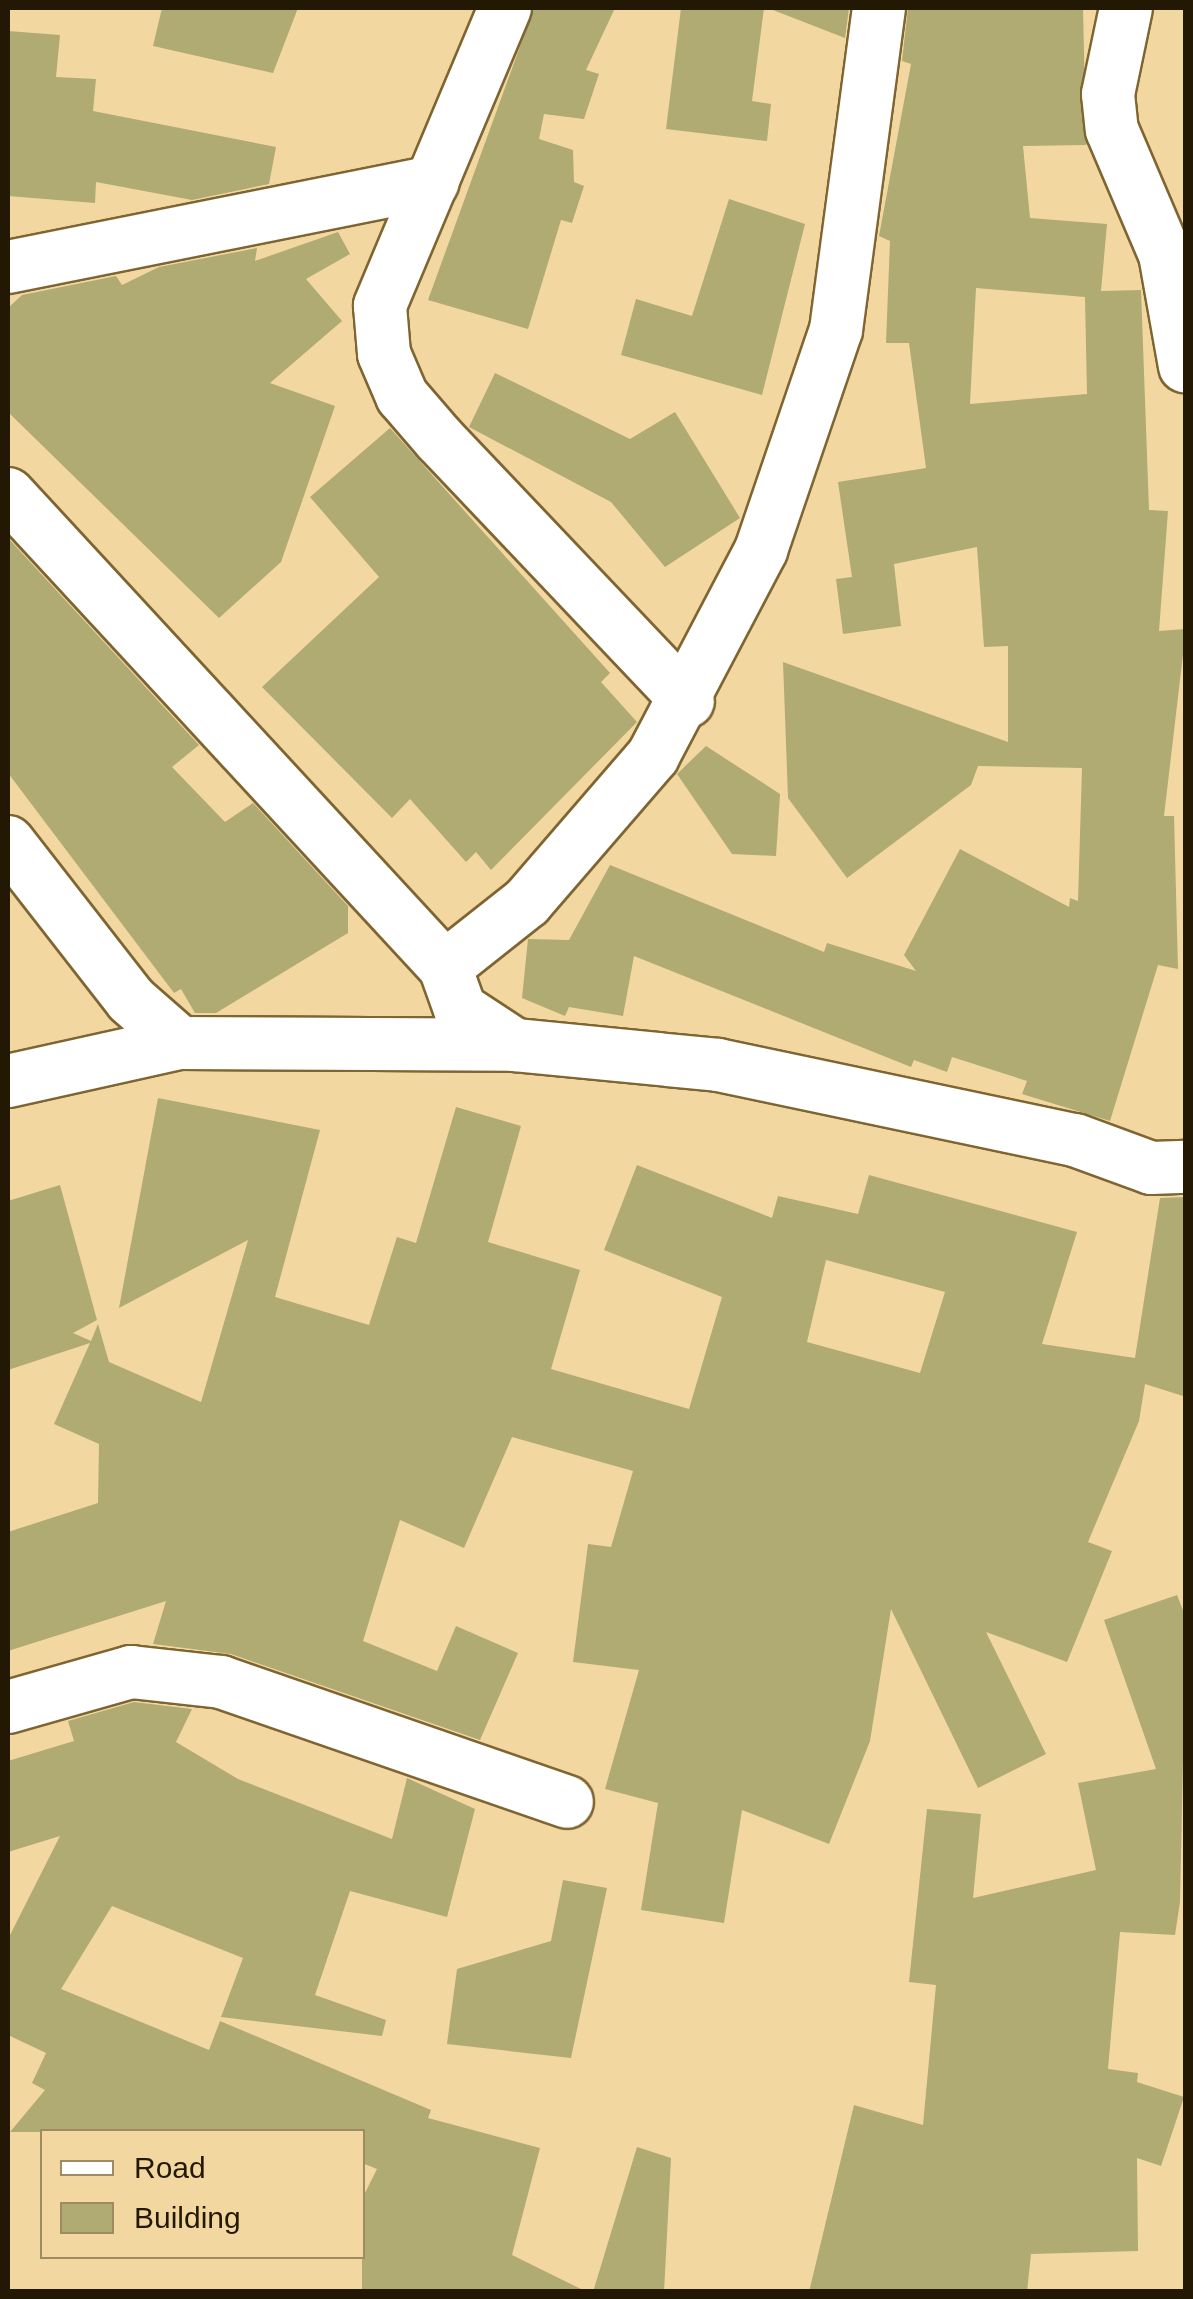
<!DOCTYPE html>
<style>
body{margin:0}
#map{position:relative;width:1193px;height:2299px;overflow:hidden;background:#f3d7a1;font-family:Helvetica,sans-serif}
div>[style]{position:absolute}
.building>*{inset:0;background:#afab72}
.roads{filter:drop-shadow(2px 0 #7e6531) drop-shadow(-2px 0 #7e6531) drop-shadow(0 2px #7e6531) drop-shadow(0 -2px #7e6531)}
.minor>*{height:52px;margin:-26px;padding:0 26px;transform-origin:26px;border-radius:26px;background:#fff}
span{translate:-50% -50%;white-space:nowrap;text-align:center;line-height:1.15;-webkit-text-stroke:8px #f3d7a1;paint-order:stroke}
.frame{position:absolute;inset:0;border:10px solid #221803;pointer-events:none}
.legend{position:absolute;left:40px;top:2129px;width:325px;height:130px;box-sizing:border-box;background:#f3d7a1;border:2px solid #9f8b62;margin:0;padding:12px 18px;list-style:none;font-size:30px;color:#221803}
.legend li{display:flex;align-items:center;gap:20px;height:50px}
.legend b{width:50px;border:2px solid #9f8b62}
</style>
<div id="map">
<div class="building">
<div style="clip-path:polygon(162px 8px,298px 8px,273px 73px,153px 46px)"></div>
<div style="clip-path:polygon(534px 8px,615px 8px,586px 70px,599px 74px,584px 119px,544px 114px,539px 139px,573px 150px,574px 182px,584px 186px,572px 223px,561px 220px,528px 329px,428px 300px)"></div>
<div style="clip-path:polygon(681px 8px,764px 8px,752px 101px,771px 104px,767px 141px,666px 129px)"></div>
<div style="clip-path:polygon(773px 8px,849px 8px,845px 38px,773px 10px)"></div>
<div style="clip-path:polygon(evenodd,908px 8px,1083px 8px,1086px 145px,1023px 146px,1030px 218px,1107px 224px,1101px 291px,1141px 290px,1149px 510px,1168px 511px,1159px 631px,1186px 629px,1164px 816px,1174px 816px,1178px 969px,1158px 965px,1110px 1121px,1022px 1094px,1027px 1081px,952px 1057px,947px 1072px,914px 1060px,911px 1067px,634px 956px,623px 1016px,569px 1007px,565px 1016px,522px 998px,528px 939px,569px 940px,610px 865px,824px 952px,827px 943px,916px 971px,904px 955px,960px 849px,1069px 907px,1070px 898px,1078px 901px,1082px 768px,978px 766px,971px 785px,847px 878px,788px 798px,783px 662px,1008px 742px,1008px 646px,984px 647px,977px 547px,894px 564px,901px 626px,843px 634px,836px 579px,852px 577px,838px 482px,926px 468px,909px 343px,886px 343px,890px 241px,879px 236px,911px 64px,902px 61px,908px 8px,976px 288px,1085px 297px,1087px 394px,970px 404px,976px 288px)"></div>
<div style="clip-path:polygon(8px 31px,60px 35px,56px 77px,96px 79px,93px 111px,276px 147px,269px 184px,192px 200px,96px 182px,95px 203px,8px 196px)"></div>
<div style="clip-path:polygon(729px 199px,805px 224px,762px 395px,621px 355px,636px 299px,692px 316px)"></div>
<div style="clip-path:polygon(338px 232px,350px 254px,306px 279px,342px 321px,270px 383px,335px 406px,281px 562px,219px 618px,8px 412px,8px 308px,22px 295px,116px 276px,122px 285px,159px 267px,257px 248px,255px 261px)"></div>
<div style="clip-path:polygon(495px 373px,630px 439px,675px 412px,740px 518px,665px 567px,611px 502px,469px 427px)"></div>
<div style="clip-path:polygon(390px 428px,610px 673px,601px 682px,637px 722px,491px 870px,476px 852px,466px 862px,410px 799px,392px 818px,262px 687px,379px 577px,310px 497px)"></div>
<div style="clip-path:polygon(8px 538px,199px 745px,172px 767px,225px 822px,253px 803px,348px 906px,348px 933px,216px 1013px,195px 1013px,181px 989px,174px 993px,8px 773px)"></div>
<div style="clip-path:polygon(706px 746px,780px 794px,776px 856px,732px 854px,677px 774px)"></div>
<div style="clip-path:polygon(evenodd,158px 1098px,320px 1130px,275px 1297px,369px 1325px,397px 1237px,416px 1243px,456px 1107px,521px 1126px,488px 1242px,580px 1270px,551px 1369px,689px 1409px,722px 1297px,604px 1250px,637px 1165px,772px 1218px,778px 1196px,858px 1214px,869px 1175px,1077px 1232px,1042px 1344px,1135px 1358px,1160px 1198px,1186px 1197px,1186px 1397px,1145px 1384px,1139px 1421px,1088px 1542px,1112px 1551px,1067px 1662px,986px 1632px,1046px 1754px,978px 1788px,891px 1609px,870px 1741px,829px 1844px,742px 1810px,724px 1923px,641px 1910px,658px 1803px,605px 1789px,639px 1670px,573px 1662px,588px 1544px,611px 1547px,633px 1471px,512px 1437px,464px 1548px,400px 1520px,363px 1641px,437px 1671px,456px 1626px,518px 1653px,480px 1740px,231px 1654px,153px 1644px,166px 1601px,8px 1651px,8px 1532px,98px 1503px,99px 1444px,54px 1424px,90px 1343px,8px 1370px,8px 1201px,60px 1185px,97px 1320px,73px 1333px,91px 1341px,98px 1324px,109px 1362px,201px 1402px,248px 1240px,119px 1308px,158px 1098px,826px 1260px,945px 1292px,920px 1373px,807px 1342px,826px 1260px)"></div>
<div style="clip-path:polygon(1177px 1595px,1186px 1618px,1180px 1902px,1175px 1935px,1120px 1932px,1108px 2069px,1138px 2073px,1137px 2082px,1184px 2097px,1161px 2166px,1137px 2158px,1138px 2251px,1031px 2254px,1027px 2292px,809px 2292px,854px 2105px,923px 2125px,936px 1985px,909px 1982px,927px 1809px,981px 1814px,973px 1898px,1096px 1870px,1078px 1783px,1156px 1769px,1104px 1620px)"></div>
<div style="clip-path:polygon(134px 1702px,192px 1709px,176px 1742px,238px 1779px,392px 1839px,407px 1778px,475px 1809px,447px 1917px,350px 1891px,315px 1995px,386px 2020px,382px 2036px,221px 2017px,243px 1958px,112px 1906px,61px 1989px,209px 2050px,220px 2021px,431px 2110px,428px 2118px,540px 2148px,512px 2255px,587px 2292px,362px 2292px,362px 2199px,377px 2169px,362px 2163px,362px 2132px,10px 2132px,45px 2090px,32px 2083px,46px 2053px,8px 2035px,8px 1939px,60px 1836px,8px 1852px,8px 1761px,74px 1741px,68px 1721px)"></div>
<div style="clip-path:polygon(563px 1880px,607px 1888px,571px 2058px,447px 2044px,457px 1969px,551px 1941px)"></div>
<div style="clip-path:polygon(637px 2147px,671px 2158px,664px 2292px,593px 2292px)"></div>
</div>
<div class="roads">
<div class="minor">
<div style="left:505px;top:8px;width:323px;rotate:112.8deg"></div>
<div style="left:380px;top:306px;width:48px;rotate:85.2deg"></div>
<div style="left:384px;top:354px;width:46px;rotate:66.8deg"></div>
<div style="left:402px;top:396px;width:58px;rotate:49.2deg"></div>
<div style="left:440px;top:440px;width:360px;rotate:46.5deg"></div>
<div style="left:1126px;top:8px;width:88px;rotate:101.8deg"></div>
<div style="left:1108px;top:94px;width:36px;rotate:84deg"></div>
<div style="left:1112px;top:130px;width:135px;rotate:66.9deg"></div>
<div style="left:1165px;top:254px;width:114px;rotate:79.9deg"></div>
<div style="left:8px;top:267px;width:433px;rotate:-11.3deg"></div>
<div style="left:8px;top:494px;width:644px;rotate:47.27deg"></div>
<div style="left:445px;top:967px;width:45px;rotate:70.3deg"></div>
<div style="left:460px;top:1009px;width:66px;rotate:33.2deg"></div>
<div style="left:8px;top:842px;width:200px;rotate:52.1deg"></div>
<div style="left:131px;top:1000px;width:65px;rotate:41.3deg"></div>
<div style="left:445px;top:967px;width:105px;rotate:-38.4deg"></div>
<div style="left:527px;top:902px;width:193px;rotate:-49.2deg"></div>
<div style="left:653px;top:756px;width:233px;rotate:-62.3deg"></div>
<div style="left:761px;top:550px;width:232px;rotate:-71.2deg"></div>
<div style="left:836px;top:330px;width:325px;rotate:-82.4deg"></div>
<div style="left:8px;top:1081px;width:176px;rotate:-12.5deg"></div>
<div style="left:180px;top:1043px;width:335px;rotate:0.3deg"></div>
<div style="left:515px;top:1045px;width:204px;rotate:5.6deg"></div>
<div style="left:718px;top:1065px;width:365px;rotate:11.9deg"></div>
<div style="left:1075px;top:1140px;width:81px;rotate:20.2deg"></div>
<div style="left:1151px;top:1168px;width:35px;rotate:-2deg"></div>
<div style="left:8px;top:1707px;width:128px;rotate:-15.9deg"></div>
<div style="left:131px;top:1672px;width:91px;rotate:6.3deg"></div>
<div style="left:221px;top:1682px;width:366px;rotate:19.1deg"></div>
</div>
</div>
<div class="frame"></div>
<ul class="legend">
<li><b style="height:12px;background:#fff"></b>Road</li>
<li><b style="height:28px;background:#afab72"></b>Building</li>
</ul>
</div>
